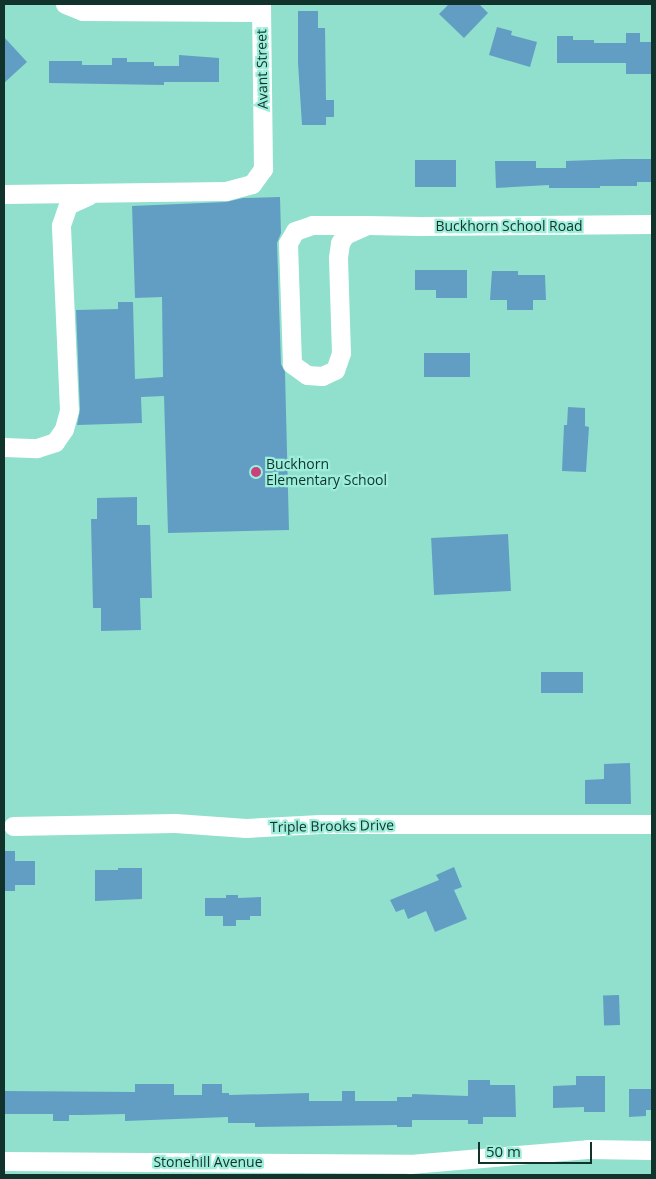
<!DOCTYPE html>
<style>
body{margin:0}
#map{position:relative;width:656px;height:1179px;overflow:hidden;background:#90e0cd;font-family:"Open Sans",sans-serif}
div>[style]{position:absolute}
.building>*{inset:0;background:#629ec4;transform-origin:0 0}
.minor>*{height:19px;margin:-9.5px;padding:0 9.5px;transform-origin:9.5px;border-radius:9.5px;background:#fff}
.dots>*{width:14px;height:14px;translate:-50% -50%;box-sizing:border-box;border:2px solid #9deeda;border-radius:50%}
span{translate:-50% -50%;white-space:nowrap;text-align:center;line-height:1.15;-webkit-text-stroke:4.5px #9deeda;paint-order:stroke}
.street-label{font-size:14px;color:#11332c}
.poi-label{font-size:14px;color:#11332c}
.left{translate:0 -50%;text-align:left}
.frame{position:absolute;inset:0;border:5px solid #11332c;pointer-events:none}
.scale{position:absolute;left:478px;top:1142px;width:114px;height:22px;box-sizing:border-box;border:2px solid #11332c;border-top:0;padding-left:6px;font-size:15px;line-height:18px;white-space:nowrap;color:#11332c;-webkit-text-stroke:4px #9deeda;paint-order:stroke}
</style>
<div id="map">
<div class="building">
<div style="clip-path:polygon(449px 4px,479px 4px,488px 13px,464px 38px,439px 14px)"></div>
<div style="clip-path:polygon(298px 11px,318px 11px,318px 28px,325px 28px,326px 100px,334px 100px,334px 117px,326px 117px,326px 125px,302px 125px,298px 63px)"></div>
<div style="clip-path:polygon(497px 27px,512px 31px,511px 35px,537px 42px,530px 67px,489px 55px)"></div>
<div style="clip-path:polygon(626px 33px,640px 33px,640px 42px,652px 42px,652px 74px,626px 74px,626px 63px,557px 63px,557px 36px,573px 36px,573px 40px,594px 40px,594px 43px,626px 43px)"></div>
<div style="clip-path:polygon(4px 37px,27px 62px,4px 83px)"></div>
<div style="clip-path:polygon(179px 55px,219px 58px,219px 82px,164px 82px,164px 85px,49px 83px,49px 61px,82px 61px,82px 65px,112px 65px,112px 58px,127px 58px,127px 62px,154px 62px,154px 66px,179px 66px)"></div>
<div style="clip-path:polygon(622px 159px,652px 159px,652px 182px,637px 182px,637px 186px,600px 186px,600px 188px,549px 188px,549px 185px,496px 188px,495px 161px,536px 161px,536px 168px,566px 168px,566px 161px)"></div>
<div style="left:415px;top:160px;width:41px;height:27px"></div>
<div style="clip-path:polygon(280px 197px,281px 233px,277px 243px,281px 364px,285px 372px,289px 530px,168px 533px,164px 396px,141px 397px,142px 423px,77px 425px,80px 410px,76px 310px,118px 309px,118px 302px,133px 302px,135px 379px,163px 377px,162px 297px,135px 298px,132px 206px,226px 202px,243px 198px)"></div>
<div style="clip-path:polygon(415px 270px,467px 270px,467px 298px,436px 298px,436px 290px,415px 290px)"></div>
<div style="clip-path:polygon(492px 271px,518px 271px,518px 275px,545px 275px,546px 300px,533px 300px,533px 310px,507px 310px,507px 300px,490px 300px)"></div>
<div style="left:424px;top:353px;width:46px;height:24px"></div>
<div style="clip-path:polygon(568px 407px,585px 408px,585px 426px,589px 427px,586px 472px,562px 471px,564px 425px,567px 425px)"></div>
<div style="clip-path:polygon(137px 497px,137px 525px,150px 525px,152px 598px,140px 598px,141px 630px,101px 631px,101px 608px,93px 608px,91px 519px,97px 519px,97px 498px)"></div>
<div style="left:508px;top:534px;width:57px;height:77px;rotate:87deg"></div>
<div style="left:541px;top:672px;width:42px;height:21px"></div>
<div style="clip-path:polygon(630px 763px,631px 804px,585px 804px,585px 780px,604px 779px,604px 764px)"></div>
<div style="clip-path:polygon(4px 851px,15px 851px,15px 861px,35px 861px,35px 885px,15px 885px,15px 891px,4px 891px)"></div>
<div style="clip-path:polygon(454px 867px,462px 887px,454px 890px,467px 919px,435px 932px,426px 911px,408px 919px,404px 909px,396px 912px,390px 900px,439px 880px,436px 875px)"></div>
<div style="clip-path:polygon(118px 868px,142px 868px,142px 899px,95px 901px,95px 870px,118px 870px)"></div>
<div style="clip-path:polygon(226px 895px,238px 895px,238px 898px,261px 897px,261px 916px,250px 916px,250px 920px,236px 920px,236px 926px,223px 926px,223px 916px,205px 916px,205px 898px,226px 898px)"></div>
<div style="left:619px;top:995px;width:30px;height:16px;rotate:88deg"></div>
<div style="clip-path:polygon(576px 1076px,605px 1076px,605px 1112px,584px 1112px,584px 1107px,553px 1108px,553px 1086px,576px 1085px)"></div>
<div style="clip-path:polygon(468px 1080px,490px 1080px,490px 1085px,515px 1085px,516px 1117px,483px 1117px,483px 1124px,468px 1124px,468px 1120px,412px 1120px,412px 1127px,397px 1127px,397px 1125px,255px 1127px,255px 1123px,228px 1123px,228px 1117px,125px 1121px,125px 1114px,83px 1115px,69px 1115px,69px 1121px,53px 1121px,53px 1114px,4px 1114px,4px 1091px,135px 1092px,135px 1084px,174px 1084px,174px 1095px,202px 1095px,202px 1084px,222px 1084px,222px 1093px,229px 1093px,229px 1095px,309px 1093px,309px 1101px,342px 1101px,342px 1091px,355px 1091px,355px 1101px,397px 1101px,397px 1097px,412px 1097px,412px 1094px,468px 1096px)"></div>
<div style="clip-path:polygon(629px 1089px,652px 1089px,652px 1110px,646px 1110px,646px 1116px,629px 1117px)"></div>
</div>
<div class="minor">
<div style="left:65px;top:4px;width:18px;rotate:22deg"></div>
<div style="left:82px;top:11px;width:179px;rotate:0.3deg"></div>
<div style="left:4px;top:194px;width:222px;rotate:-0.8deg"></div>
<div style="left:226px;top:191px;width:27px;rotate:-15deg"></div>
<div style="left:252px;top:184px;width:19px;rotate:-54deg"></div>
<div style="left:263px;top:169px;width:165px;rotate:-90.7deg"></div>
<div style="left:367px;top:225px;width:24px;rotate:156deg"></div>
<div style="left:345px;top:235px;width:9px;rotate:122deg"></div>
<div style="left:340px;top:243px;width:15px;rotate:98deg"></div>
<div style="left:338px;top:258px;width:95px;rotate:88.2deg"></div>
<div style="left:341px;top:353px;width:18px;rotate:109deg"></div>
<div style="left:335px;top:370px;width:14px;rotate:155deg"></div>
<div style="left:322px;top:376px;width:15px;rotate:-176deg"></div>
<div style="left:307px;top:375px;width:19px;rotate:-144deg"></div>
<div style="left:292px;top:364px;width:121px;rotate:-91.9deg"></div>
<div style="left:288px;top:243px;width:14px;rotate:-60deg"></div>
<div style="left:295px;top:231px;width:18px;rotate:-19deg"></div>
<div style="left:312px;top:225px;width:55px"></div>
<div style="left:367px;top:225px;width:53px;rotate:1.1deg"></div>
<div style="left:420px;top:226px;width:232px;rotate:-0.5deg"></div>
<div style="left:4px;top:447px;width:33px;rotate:2deg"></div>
<div style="left:37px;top:448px;width:19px;rotate:-18deg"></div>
<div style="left:55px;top:442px;width:16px;rotate:-55deg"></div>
<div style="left:64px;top:429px;width:20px;rotate:-75deg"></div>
<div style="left:69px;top:410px;width:185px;rotate:-92.5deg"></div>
<div style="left:61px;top:225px;width:21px;rotate:-71deg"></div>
<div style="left:68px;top:205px;width:23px;rotate:-25deg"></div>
<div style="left:13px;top:826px;width:162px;rotate:-1.1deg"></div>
<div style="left:175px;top:823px;width:71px;rotate:4deg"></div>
<div style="left:246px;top:828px;width:74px;rotate:-3.1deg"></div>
<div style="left:320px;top:824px;width:332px"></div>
<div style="left:4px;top:1161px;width:406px;rotate:0.4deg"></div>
<div style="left:410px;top:1164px;width:178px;rotate:-4.8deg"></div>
<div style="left:587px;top:1149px;width:65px;rotate:0.9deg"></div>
</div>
<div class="dots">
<div style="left:256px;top:472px;background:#c8407c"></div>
</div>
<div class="street-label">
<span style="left:262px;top:69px;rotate:-91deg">Avant Street</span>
<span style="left:509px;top:226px">Buckhorn School Road</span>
<span style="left:332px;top:826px;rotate:-1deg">Triple Brooks Drive</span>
<span style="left:208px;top:1162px">Stonehill Avenue</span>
</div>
<div class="poi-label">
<span class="left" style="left:266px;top:472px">Buckhorn<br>Elementary School</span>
</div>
<div class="frame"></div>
<div class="scale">50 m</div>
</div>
